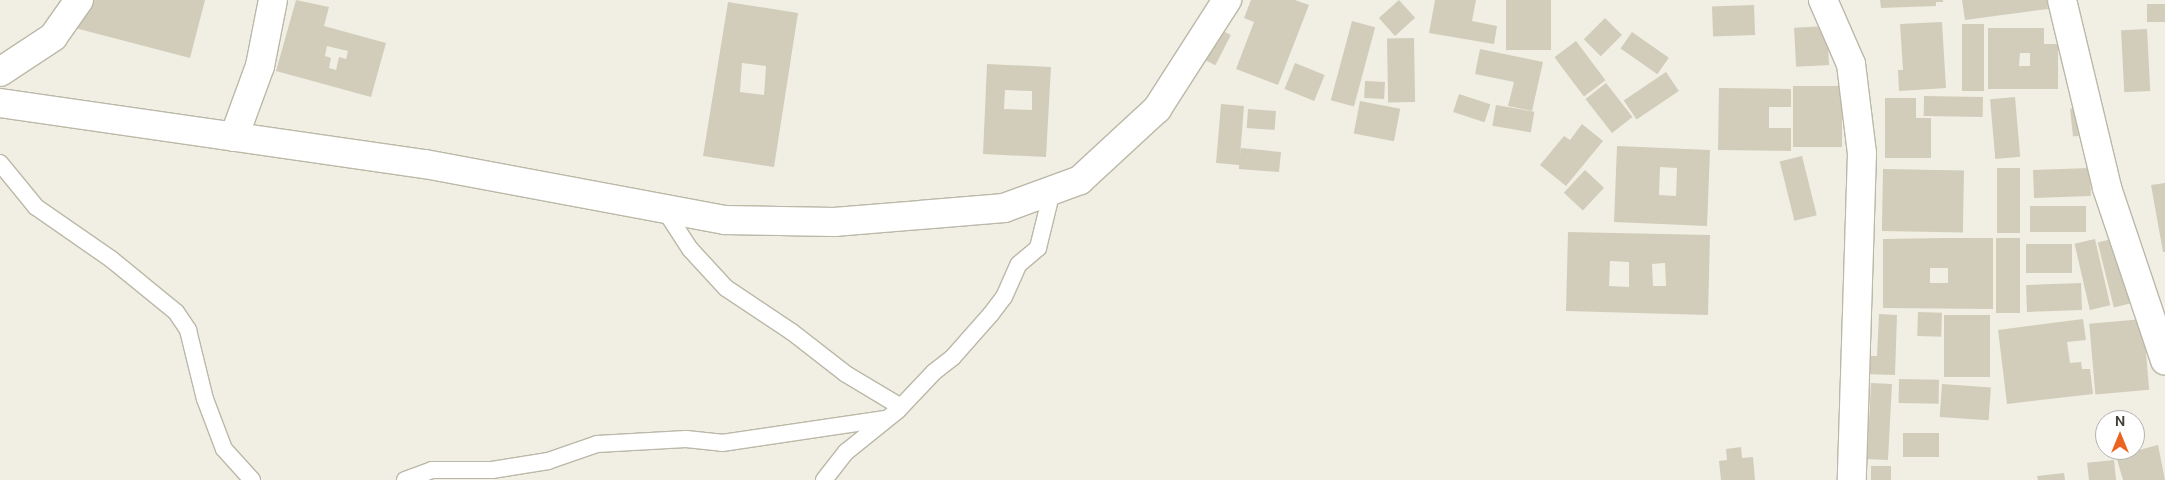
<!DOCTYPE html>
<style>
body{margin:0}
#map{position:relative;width:2165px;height:480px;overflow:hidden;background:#f1efe4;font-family:"DM Sans",sans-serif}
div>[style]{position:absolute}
.building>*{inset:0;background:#d1cdba;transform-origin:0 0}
.roads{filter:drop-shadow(1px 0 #bbb8a7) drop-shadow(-1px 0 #bbb8a7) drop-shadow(0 1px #bbb8a7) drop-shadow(0 -1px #bbb8a7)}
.lane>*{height:16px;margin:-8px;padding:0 8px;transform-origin:8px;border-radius:8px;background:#fff}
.street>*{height:28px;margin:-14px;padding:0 14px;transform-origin:14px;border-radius:14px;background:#fff}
span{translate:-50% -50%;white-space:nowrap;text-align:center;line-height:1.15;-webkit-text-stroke:5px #fff;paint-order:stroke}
.north{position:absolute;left:2095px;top:410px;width:50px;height:50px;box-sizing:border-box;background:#fff;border:1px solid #b3b2ae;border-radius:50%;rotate:0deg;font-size:14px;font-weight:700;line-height:20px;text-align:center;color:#423f34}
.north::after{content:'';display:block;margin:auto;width:18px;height:22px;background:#eb6420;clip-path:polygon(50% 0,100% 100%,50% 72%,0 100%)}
</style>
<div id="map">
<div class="building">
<div style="clip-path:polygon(82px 0,205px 0,190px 58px,75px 28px)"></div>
<div style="clip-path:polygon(evenodd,296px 0,329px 7px,324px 26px,386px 43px,371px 97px,276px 71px,296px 0,327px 46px,348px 51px,346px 59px,339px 57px,336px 70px,329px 68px,331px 58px,325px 56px,327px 46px)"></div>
<div style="clip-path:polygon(1251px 0,1295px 0,1309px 5px,1278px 85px,1236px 69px,1254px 22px,1244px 18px)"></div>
<div style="left:1399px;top:0;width:24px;height:27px;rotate:48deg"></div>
<div style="clip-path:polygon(1435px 0,1476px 0,1472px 21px,1497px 26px,1494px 44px,1429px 33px)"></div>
<div style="left:1506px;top:0;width:45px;height:50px"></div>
<div style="clip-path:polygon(1880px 0,1943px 0,1943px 2px,1936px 2px,1936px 6px,1881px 8px)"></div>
<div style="clip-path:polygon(1962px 0,2047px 0,2048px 9px,1965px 20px)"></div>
<div style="clip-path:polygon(evenodd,728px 2px,798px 13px,774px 167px,703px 156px,728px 2px,742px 63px,766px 66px,764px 95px,740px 92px,742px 63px)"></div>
<div style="left:2147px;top:4px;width:18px;height:18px"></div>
<div style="left:1754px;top:5px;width:30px;height:42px;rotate:88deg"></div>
<div style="left:1605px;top:18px;width:24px;height:30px;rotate:45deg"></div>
<div style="left:1352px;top:21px;width:24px;height:82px;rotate:15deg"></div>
<div style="clip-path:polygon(1942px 22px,1946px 88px,1899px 91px,1898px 70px,1903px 70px,1900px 24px)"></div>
<div style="left:1962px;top:24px;width:22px;height:67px"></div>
<div style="left:1213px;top:26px;width:20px;height:34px;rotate:27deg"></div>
<div style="left:1827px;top:26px;width:39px;height:33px;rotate:87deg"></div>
<div style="clip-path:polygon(evenodd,1988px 28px,2044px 28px,2044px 44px,2058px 44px,2058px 89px,1988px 89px,1988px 28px,2020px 53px,2030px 53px,2030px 66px,2019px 66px,2020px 53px)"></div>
<div style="left:2147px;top:29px;width:62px;height:26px;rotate:87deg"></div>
<div style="left:1632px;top:32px;width:45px;height:20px;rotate:35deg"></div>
<div style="left:1414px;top:38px;width:64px;height:27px;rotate:89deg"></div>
<div style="left:1576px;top:41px;width:49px;height:27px;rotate:53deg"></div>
<div style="clip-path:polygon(1480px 49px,1543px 62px,1532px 111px,1508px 106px,1514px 82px,1475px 74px)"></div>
<div style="left:1295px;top:63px;width:32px;height:28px;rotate:22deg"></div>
<div style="clip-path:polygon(evenodd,987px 64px,1051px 67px,1046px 157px,983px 154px,987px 64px,1005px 90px,1032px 91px,1032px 110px,1004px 109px,1005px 90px)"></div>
<div style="left:1666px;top:72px;width:23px;height:51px;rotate:56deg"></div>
<div style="left:1365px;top:81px;width:20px;height:17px;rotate:3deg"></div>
<div style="left:1606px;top:83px;width:43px;height:26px;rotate:52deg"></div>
<div style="left:1793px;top:86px;width:49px;height:61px"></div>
<div style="clip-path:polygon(1719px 88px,1791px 89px,1791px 107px,1769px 107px,1769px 128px,1791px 128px,1791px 151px,1718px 150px)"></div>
<div style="left:1459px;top:94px;width:33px;height:19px;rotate:18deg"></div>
<div style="left:1924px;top:96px;width:59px;height:20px;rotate:1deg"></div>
<div style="left:2015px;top:97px;width:60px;height:25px;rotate:85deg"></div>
<div style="clip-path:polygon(1885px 98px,1916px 98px,1916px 118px,1931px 118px,1931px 158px,1885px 158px)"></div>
<div style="left:1360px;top:101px;width:41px;height:33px;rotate:11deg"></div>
<div style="clip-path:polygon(1221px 104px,1244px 106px,1240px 156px,1241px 148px,1281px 152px,1279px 172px,1239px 169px,1239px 165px,1216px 163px)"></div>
<div style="left:1496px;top:105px;width:39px;height:21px;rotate:10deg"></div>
<div style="left:2086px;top:107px;width:28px;height:16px;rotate:84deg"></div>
<div style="left:1248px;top:109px;width:28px;height:19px;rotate:4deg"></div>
<div style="clip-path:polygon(1582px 124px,1603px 141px,1566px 186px,1540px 165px,1564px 136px,1570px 140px)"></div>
<div style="clip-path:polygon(evenodd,1617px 146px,1710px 150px,1707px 226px,1614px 222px,1617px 146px,1660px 167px,1677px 168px,1676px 196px,1659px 195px,1660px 167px)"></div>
<div style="left:1802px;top:156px;width:61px;height:23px;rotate:76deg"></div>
<div style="left:1997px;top:168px;width:23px;height:65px"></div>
<div style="left:2090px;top:168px;width:28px;height:57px;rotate:88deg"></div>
<div style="left:1883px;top:169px;width:81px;height:62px;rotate:1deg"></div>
<div style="left:1585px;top:170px;width:26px;height:31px;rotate:43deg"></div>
<div style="clip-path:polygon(2165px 183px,2165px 252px,2163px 252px,2151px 185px)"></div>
<div style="left:2086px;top:206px;width:26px;height:56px;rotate:90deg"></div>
<div style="clip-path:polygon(evenodd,1568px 232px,1710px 235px,1708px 315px,1566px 311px,1568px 232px,1610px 261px,1629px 262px,1629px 287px,1609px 286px,1610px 261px,1568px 232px,1665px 263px,1666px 286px,1653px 286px,1652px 264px,1665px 263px)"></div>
<div style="left:2120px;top:237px;width:67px;height:23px;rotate:76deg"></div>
<div style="clip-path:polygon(evenodd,1947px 238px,1993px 238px,1993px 309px,1883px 308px,1883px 239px,1947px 238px,1930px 268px,1948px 268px,1948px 283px,1930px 283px,1930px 268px)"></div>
<div style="left:1996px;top:238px;width:24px;height:75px"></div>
<div style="left:2095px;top:239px;width:68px;height:21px;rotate:77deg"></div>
<div style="left:2026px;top:244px;width:46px;height:29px"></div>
<div style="left:2081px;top:283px;width:27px;height:55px;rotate:88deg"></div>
<div style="left:1918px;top:312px;width:24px;height:24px;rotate:2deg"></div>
<div style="clip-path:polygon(1879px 314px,1897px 315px,1895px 375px,1865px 374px,1866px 356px,1877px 356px)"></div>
<div style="left:1944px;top:315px;width:46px;height:62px"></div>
<div style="clip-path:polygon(2083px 319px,2086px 340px,2067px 342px,2070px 363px,2081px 362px,2082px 369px,2090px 369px,2093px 394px,2007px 404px,1998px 330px)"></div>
<div style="left:2143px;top:319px;width:71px;height:54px;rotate:85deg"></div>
<div style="left:1899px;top:379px;width:40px;height:24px;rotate:1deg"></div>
<div style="left:1871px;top:383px;width:21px;height:76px;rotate:3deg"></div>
<div style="left:1942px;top:384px;width:49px;height:33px;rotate:4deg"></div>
<div style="left:1903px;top:433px;width:36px;height:24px"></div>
<div style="clip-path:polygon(2158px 445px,2165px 480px,2123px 480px,2116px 456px)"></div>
<div style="clip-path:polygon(1741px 447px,1742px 458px,1753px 457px,1755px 480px,1721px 480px,1719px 461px,1727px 460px,1726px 449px)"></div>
<div style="left:2114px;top:460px;width:20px;height:27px;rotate:84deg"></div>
<div style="left:1871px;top:466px;width:20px;height:14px"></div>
<div style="clip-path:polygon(2064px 473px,2065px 480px,2038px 480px,2037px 476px)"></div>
</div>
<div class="roads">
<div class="lane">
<div style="left:0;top:163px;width:57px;rotate:50.7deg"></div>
<div style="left:36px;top:207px;width:91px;rotate:34.7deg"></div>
<div style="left:111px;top:259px;width:84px;rotate:39.2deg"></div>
<div style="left:176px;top:312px;width:22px;rotate:56deg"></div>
<div style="left:188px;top:330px;width:71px;rotate:76.2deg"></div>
<div style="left:205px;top:399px;width:53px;rotate:69.2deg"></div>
<div style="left:224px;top:449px;width:42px;rotate:47.9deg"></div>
<div style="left:664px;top:209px;width:48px;rotate:57deg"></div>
<div style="left:690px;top:249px;width:53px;rotate:47.3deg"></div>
<div style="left:726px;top:288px;width:79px;rotate:33.7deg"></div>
<div style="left:792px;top:332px;width:68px;rotate:37.9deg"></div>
<div style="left:846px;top:374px;width:64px;rotate:31deg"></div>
<div style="left:405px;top:480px;width:29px;rotate:-20deg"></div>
<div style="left:432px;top:470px;width:60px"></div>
<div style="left:492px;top:470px;width:57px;rotate:-9.1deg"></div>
<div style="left:548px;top:461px;width:52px;rotate:-19.1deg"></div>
<div style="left:597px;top:444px;width:89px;rotate:-3.2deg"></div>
<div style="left:686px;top:439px;width:36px;rotate:6deg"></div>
<div style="left:722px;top:443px;width:165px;rotate:-8.4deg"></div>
<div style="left:824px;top:480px;width:36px;rotate:-52deg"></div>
<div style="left:846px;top:452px;width:67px;rotate:-38.9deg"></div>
<div style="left:898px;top:410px;width:52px;rotate:-46.5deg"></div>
<div style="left:934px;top:372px;width:24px;rotate:-38deg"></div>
<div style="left:953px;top:357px;width:57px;rotate:-48.5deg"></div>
<div style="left:991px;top:314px;width:21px;rotate:-53deg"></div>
<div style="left:1004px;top:297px;width:36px;rotate:-66deg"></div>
<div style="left:1019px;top:264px;width:25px;rotate:-40deg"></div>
<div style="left:1038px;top:248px;width:59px;rotate:-76.2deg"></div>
</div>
<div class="street">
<div style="left:1823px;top:0;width:70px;rotate:66.4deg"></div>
<div style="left:1851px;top:64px;width:90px;rotate:83deg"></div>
<div style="left:1862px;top:153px;width:327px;rotate:91.8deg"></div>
<div style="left:2062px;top:0;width:193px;rotate:76.5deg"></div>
<div style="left:2107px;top:188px;width:182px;rotate:71.4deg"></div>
<div style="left:0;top:72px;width:64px;rotate:-33.4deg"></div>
<div style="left:53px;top:37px;width:45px;rotate:-54.9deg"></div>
<div style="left:0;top:103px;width:429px;rotate:8.2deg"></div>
<div style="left:425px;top:164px;width:305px;rotate:10.6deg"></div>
<div style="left:725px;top:220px;width:109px;rotate:1.1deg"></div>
<div style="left:834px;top:222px;width:171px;rotate:-4.7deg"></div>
<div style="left:1004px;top:208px;width:81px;rotate:-20.2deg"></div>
<div style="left:1080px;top:180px;width:105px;rotate:-42.7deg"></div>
<div style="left:1157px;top:109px;width:130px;rotate:-57.3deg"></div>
<div style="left:234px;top:137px;width:76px;rotate:-69.9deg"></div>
<div style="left:260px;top:66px;width:67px;rotate:-78.9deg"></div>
</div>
</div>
<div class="north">N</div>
</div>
